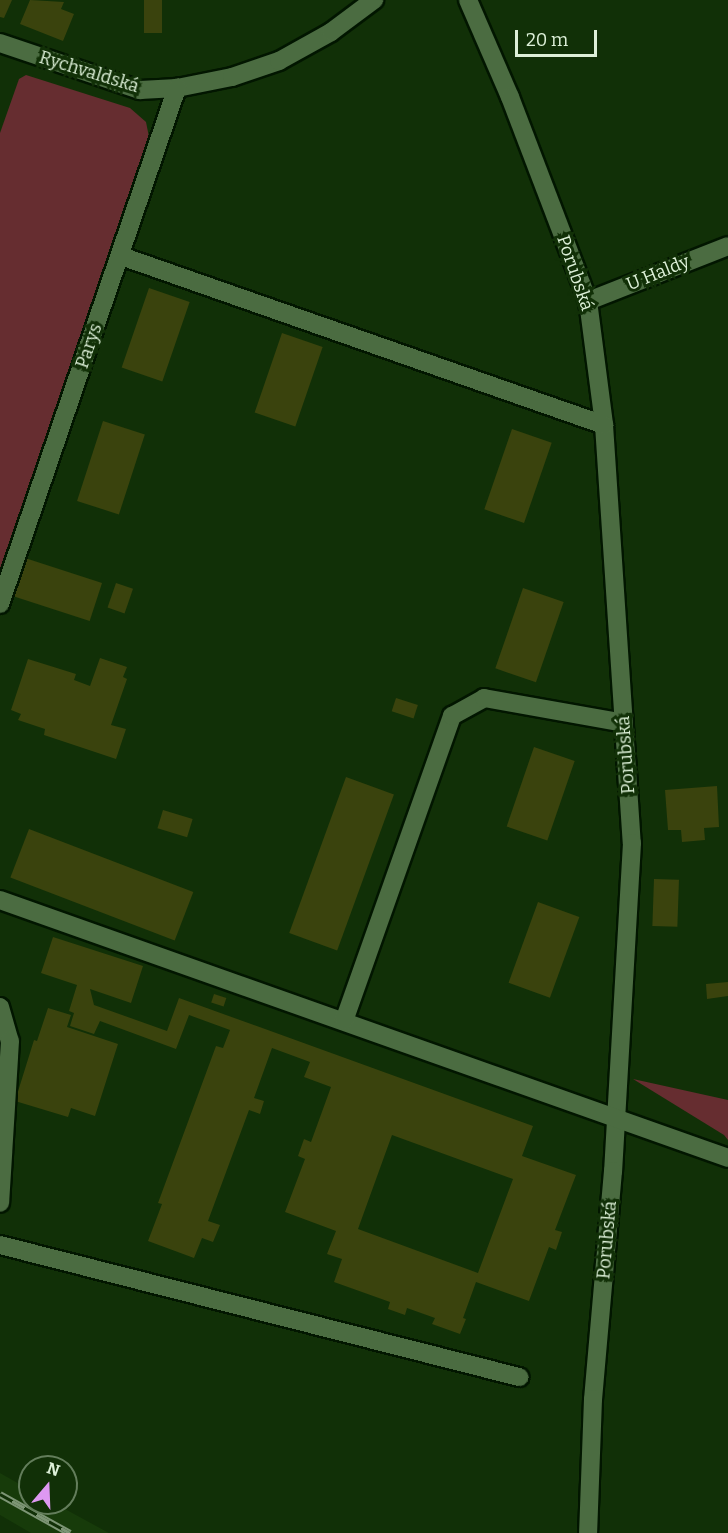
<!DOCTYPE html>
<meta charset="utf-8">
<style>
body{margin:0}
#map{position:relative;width:728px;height:1533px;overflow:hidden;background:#113007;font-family:Bitter,serif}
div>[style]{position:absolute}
.built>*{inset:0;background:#173b0a}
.green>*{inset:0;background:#662d30}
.building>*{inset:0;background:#3a430d;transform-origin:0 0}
.roads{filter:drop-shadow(2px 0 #021600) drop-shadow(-2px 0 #021600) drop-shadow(0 2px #021600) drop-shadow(0 -2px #021600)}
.minor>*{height:18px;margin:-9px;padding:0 9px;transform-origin:9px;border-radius:9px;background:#4b6c41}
.rail>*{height:7px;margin-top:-3.5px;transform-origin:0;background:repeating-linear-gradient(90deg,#113007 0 14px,#7d9575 0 28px);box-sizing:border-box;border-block:2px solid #7d9575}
span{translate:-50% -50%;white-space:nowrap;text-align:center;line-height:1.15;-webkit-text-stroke:6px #113007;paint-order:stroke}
.street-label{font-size:18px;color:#ddf0d8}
.north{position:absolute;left:18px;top:1455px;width:60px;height:60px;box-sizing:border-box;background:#113007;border:2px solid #637d5b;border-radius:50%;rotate:19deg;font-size:16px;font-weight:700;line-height:24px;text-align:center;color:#ddf0d8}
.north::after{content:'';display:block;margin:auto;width:21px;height:27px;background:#de98f2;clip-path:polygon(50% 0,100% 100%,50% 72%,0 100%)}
.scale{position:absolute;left:515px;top:30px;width:82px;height:27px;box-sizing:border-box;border:3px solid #ddf0d8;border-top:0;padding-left:8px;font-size:18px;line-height:21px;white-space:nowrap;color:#ddf0d8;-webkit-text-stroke:4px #113007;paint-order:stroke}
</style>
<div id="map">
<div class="built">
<div style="clip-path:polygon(0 1473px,30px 1490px,30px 1503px,54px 1503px,109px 1533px,31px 1533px,0 1515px)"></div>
</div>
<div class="green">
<div style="clip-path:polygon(26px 75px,130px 108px,146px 122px,149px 137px,0 569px,0 133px,19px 79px)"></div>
<div style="clip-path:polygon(633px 1079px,728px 1100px,728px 1140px,724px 1135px)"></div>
</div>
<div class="building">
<div style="clip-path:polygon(0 0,12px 0,4px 18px,0 17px)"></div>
<div style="clip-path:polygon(30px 0,64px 2px,61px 9px,74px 14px,63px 41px,20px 24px)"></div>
<div style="left:144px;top:0;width:18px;height:33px"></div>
<div style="left:149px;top:288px;width:43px;height:84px;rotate:19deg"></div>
<div style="left:282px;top:333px;width:43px;height:84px;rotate:19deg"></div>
<div style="left:103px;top:421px;width:44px;height:84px;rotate:18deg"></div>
<div style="left:512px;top:429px;width:42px;height:85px;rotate:19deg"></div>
<div style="left:25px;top:558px;width:81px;height:40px;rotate:18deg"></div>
<div style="left:116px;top:583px;width:18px;height:26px;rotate:19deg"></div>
<div style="left:523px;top:588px;width:43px;height:85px;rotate:19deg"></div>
<div style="clip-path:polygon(100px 658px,127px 667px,123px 677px,127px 679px,111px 725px,126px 729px,116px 759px,44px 735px,45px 729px,18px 720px,21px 714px,11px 710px,28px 659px,76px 674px,74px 680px,90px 686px)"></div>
<div style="left:396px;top:698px;width:23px;height:14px;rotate:18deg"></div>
<div style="left:534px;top:747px;width:43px;height:84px;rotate:19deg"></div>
<div style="left:346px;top:777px;width:51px;height:166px;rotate:20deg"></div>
<div style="clip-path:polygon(717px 786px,719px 827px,704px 828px,705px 840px,682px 842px,681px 830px,668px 830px,665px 790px)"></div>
<div style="left:163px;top:810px;width:31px;height:19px;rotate:17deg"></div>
<div style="left:29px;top:829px;width:176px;height:52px;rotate:21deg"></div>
<div style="left:654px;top:879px;width:25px;height:47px;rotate:2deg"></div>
<div style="left:538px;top:902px;width:44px;height:86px;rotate:20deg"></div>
<div style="clip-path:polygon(evenodd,53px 937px,143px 966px,131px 1003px,90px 989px,94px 1005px,167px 1031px,179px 998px,533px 1126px,522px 1156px,576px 1175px,555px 1230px,562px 1232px,556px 1250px,549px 1247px,529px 1301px,476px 1282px,463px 1318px,466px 1319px,460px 1334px,432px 1324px,435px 1318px,407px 1308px,405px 1315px,388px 1309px,390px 1302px,334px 1282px,342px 1259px,327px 1254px,336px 1231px,285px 1212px,305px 1159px,298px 1156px,304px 1139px,311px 1142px,331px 1087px,304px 1077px,310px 1062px,272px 1048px,254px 1098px,264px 1101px,260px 1114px,249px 1110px,208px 1221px,220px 1225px,213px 1242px,202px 1238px,194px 1258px,148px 1241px,162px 1204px,158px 1203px,216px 1046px,223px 1048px,230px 1030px,189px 1015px,176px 1049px,100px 1021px,94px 1034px,70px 1026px,74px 1013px,69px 1011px,77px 985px,41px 973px,53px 937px,392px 1135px,513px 1179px,478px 1273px,358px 1229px,392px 1135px)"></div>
<div style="clip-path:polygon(728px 982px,728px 996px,707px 999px,706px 984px)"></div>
<div style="left:214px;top:994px;width:13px;height:9px;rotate:18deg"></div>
<div style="clip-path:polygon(48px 1008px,71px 1015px,67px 1027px,118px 1044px,95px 1116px,71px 1108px,68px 1117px,15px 1101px,34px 1040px,37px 1041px)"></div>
</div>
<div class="roads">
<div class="minor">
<div style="left:468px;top:0;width:106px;rotate:66.6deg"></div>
<div style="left:510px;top:97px;width:218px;rotate:69.1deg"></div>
<div style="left:588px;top:301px;width:125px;rotate:82.6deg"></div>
<div style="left:604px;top:425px;width:419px;rotate:86.2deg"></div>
<div style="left:632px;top:843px;width:329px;rotate:93.3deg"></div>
<div style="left:613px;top:1171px;width:229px;rotate:95deg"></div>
<div style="left:593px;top:1399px;width:134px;rotate:92.1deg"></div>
<div style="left:0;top:43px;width:148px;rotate:18.6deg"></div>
<div style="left:140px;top:90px;width:37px;rotate:-3deg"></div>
<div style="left:177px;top:88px;width:56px;rotate:-11.3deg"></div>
<div style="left:232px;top:77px;width:50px;rotate:-18.8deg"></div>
<div style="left:279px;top:61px;width:60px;rotate:-29.1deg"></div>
<div style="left:331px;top:32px;width:54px;rotate:-36.7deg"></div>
<div style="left:121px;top:256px;width:512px;rotate:19.28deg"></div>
<div style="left:588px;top:301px;width:150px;rotate:-21.4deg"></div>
<div style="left:0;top:604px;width:546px;rotate:-71.07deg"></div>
<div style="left:0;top:900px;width:772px;rotate:19.51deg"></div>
<div style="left:0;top:1007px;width:35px;rotate:74deg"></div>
<div style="left:10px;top:1041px;width:162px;rotate:93.5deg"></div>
<div style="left:344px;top:1021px;width:324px;rotate:-70.5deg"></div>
<div style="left:452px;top:716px;width:37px;rotate:-29deg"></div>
<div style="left:484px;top:698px;width:142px;rotate:10.1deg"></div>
<div style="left:0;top:1245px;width:536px;rotate:14.27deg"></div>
</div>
</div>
<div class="rail">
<div style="left:0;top:1494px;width:80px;rotate:29.1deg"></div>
</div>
<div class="street-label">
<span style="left:89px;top:72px;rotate:17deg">Rychvaldská</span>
<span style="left:575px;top:273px;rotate:71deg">Porubská</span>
<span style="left:658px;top:273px;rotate:-22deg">U Haldy</span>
<span style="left:89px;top:346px;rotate:-71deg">Parys</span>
<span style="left:626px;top:755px;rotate:-94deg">Porubská</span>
<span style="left:607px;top:1240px;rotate:-85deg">Porubská</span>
</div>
<div class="north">N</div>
<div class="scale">20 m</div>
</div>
